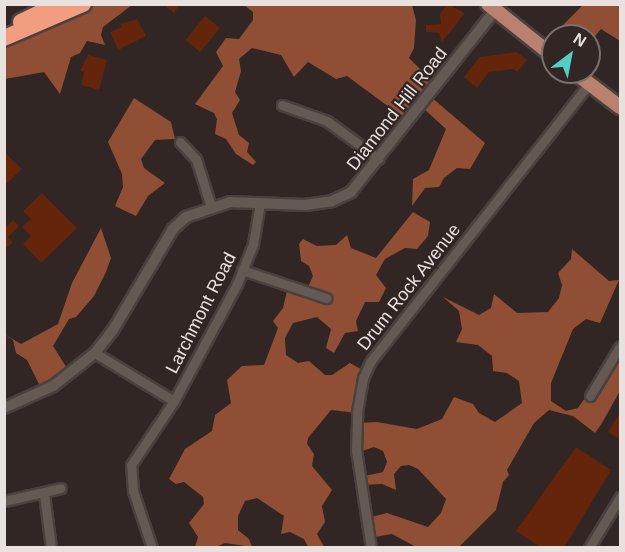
<!DOCTYPE html>
<style>
body{margin:0}
#map{position:relative;width:625px;height:552px;overflow:hidden;background:#312623;font-family:Arial,sans-serif}
div>[style]{position:absolute}
.forest>*{inset:0;background:#904e35}
.building>*{inset:0;background:#64250b;transform-origin:0 0}
.roads{filter:drop-shadow(2px 0 #4a413e) drop-shadow(-2px 0 #4a413e) drop-shadow(0 2px #4a413e) drop-shadow(0 -2px #4a413e)}
.minor>*{height:9px;margin:-4.5px;padding:0 4.5px;transform-origin:4.5px;border-radius:4.5px;background:#655954}
.tertiary>*{height:10px;margin:-5px;padding:0 5px;transform-origin:5px;border-radius:5px;background:#655954}
.primary>*{height:14px;margin:-7px;padding:0 7px;transform-origin:7px;border-radius:7px;background:#ba826e}
.motorway>*{height:16px;margin:-8px;padding:0 8px;transform-origin:8px;border-radius:8px;background:#f29d7f}
span{translate:-50% -50%;white-space:nowrap;text-align:center;line-height:1.15;-webkit-text-stroke:4.5px #312623;paint-order:stroke}
.street-label{font-size:18px;color:#e8e1de}
.frame{position:absolute;inset:0;border:6px solid #e8e1de;pointer-events:none}
.north{position:absolute;left:541px;top:24px;width:60px;height:60px;box-sizing:border-box;background:#312623;border:2px solid #7a716e;border-radius:50%;rotate:32deg;font-size:16px;font-weight:700;line-height:24px;text-align:center;color:#e8e1de}
.north::after{content:'';display:block;margin:auto;width:21px;height:27px;background:#54cdc7;clip-path:polygon(50% 0,100% 100%,50% 72%,0 100%)}
</style>
<div id="map">
<div class="forest">
<div style="clip-path:polygon(83px 5px,132px 5px,103px 27px,101px 35px,105px 45px,87px 41px,80px 53px,71px 57px,60px 94px,44px 72px,5px 79px,4px 38px)"></div>
<div style="clip-path:polygon(244px 5px,412px 5px,416px 20px,414px 48px,409px 58px,437px 86px,431px 97px,485px 143px,470px 169px,457px 168px,444px 178px,439px 187px,425px 188px,412px 206px,413px 179px,429px 170px,446px 129px,422px 107px,408px 121px,347px 76px,336px 79px,308px 62px,294px 77px,281px 55px,252px 48px,239px 59px,241px 71px,235px 92px,240px 100px,232px 113px,239px 135px,249px 143px,247px 152px,256px 162px,253px 165px,236px 154px,226px 139px,215px 134px,217px 119px,214px 113px,195px 104px,223px 66px,216px 52px,226px 38px,239px 39px,253px 20px,253px 12px)"></div>
<div style="clip-path:polygon(583px 5px,620px 5px,620px 41px,601px 29px,589px 43px,589px 36px,553px 36px,553px 52px,545px 43px)"></div>
<div style="clip-path:polygon(134px 98px,171px 122px,175px 139px,155px 140px,141px 159px,144px 168px,165px 183px,148px 196px,136px 216px,115px 206px,123px 187px,122px 174px,108px 142px)"></div>
<div style="clip-path:polygon(413px 212px,430px 222px,428px 236px,417px 249px,405px 248px,385px 259px,376px 275px,386px 288px,379px 302px,365px 302px,356px 321px,358px 331px,345px 333px,334px 353px,326px 348px,331px 329px,317px 317px,293px 323px,285px 338px,286px 355px,298px 363px,309px 361px,325px 375px,332px 375px,350px 363px,364px 371px,357px 413px,331px 410px,308px 438px,307px 444px,314px 454px,312px 466px,332px 490px,322px 506px,325px 522px,317px 534px,324px 547px,308px 547px,304px 539px,290px 532px,281px 534px,284px 516px,257px 498px,245px 501px,238px 516px,238px 530px,249px 539px,252px 547px,225px 543px,216px 547px,195px 547px,198px 537px,189px 523px,204px 504px,203px 497px,184px 482px,176px 484px,169px 479px,185px 449px,212px 431px,215px 415px,231px 403px,227px 380px,242px 366px,264px 365px,278px 328px,273px 321px,283px 308px,287px 291px,308px 287px,313px 276px,309px 266px,301px 261px,299px 244px,303px 239px,317px 246px,336px 245px,347px 235px,351px 248px,376px 258px)"></div>
<div style="clip-path:polygon(101px 228px,111px 258px,106px 272px,94px 296px,76px 317px,69px 319px,53px 346px,70px 373px,42px 390px,27px 360px,16px 353px,13px 340px,4px 334px,21px 344px,58px 324px,72px 283px)"></div>
<div style="clip-path:polygon(572px 249px,609px 281px,619px 280px,600px 323px,586px 319px,573px 329px,551px 383px,551px 401px,566px 411px,578px 408px,614px 356px,620px 361px,620px 391px,602px 423px,595px 433px,573px 416px,549px 410px,534px 423px,507px 470px,509px 475px,503px 482px,496px 510px,459px 547px,416px 547px,392px 534px,369px 538px,367px 518px,387px 513px,428px 527px,441px 513px,446px 499px,418px 469px,409px 465px,401px 466px,394px 474px,396px 490px,382px 484px,362px 485px,360px 477px,383px 472px,387px 462px,383px 451px,374px 447px,356px 453px,358px 423px,377px 422px,417px 429px,442px 419px,454px 397px,473px 404px,479px 413px,495px 422px,522px 403px,519px 381px,507px 373px,493px 371px,492px 356px,478px 345px,456px 342px,462px 329px,459px 311px,443px 297px,479px 315px,491px 308px,494px 294px,517px 313px,548px 312px,559px 298px,562px 285px,558px 273px,571px 259px)"></div>
</div>
<div class="building">
<div style="clip-path:polygon(163px 4px,180px 4px,174px 13px)"></div>
<div style="clip-path:polygon(447px 4px,465px 13px,442px 42px,439px 33px,426px 32px,426px 25px,441px 24px,440px 14px)"></div>
<div style="left:205px;top:16px;width:19px;height:31px;rotate:39deg"></div>
<div style="clip-path:polygon(137px 19px,146px 36px,118px 50px,110px 32px,122px 27px,120px 24px)"></div>
<div style="clip-path:polygon(517px 52px,527px 60px,517px 72px,513px 69px,489px 72px,477px 88px,464px 77px,480px 57px)"></div>
<div style="clip-path:polygon(88px 55px,107px 60px,99px 90px,81px 85px,84px 72px,80px 71px)"></div>
<div style="clip-path:polygon(4px 152px,22px 169px,4px 186px)"></div>
<div style="clip-path:polygon(42px 193px,77px 228px,41px 263px,23px 244px,31px 236px,22px 227px,31px 219px,23px 211px)"></div>
<div style="clip-path:polygon(13px 220px,19px 226px,8px 237px,13px 242px,4px 250px,4px 229px)"></div>
<div style="clip-path:polygon(621px 411px,621px 440px,608px 432px)"></div>
<div style="clip-path:polygon(576px 447px,611px 470px,564px 548px,542px 548px,516px 531px)"></div>
</div>
<div class="roads">
<div class="minor">
<div style="left:282px;top:105px;width:48px;rotate:19.6deg"></div>
<div style="left:327px;top:121px;width:64px;rotate:36.2deg"></div>
<div style="left:180px;top:142px;width:23px;rotate:47deg"></div>
<div style="left:196px;top:159px;width:50px;rotate:72.6deg"></div>
<div style="left:242px;top:270px;width:89px;rotate:18.4deg"></div>
<div style="left:95px;top:353px;width:92px;rotate:31.3deg"></div>
<div style="left:590px;top:396px;width:58px;rotate:-59deg"></div>
<div style="left:44px;top:494px;width:54px;rotate:82.6deg"></div>
<div style="left:4px;top:501px;width:58px;rotate:-12.8deg"></div>
<div style="left:152px;top:548px;width:60px;rotate:-108.4deg"></div>
<div style="left:133px;top:491px;width:26px;rotate:-94deg"></div>
<div style="left:131px;top:465px;width:77px;rotate:-56.1deg"></div>
<div style="left:174px;top:401px;width:133px;rotate:-61.7deg"></div>
<div style="left:237px;top:284px;width:43px;rotate:-68.2deg"></div>
<div style="left:253px;top:244px;width:42px;rotate:-80.3deg"></div>
<div style="left:371px;top:548px;width:99px;rotate:-98.7deg"></div>
<div style="left:356px;top:450px;width:38px;rotate:-88deg"></div>
<div style="left:357px;top:412px;width:35px;rotate:-80deg"></div>
<div style="left:363px;top:378px;width:17px;rotate:-66deg"></div>
<div style="left:370px;top:362px;width:354px;rotate:-51.8deg"></div>
<div style="left:589px;top:548px;width:60px;rotate:-58.7deg"></div>
</div>
<div class="tertiary">
<div style="left:4px;top:408px;width:54px;rotate:-24.2deg"></div>
<div style="left:53px;top:386px;width:53px;rotate:-38.2deg"></div>
<div style="left:95px;top:353px;width:29px;rotate:-52deg"></div>
<div style="left:113px;top:330px;width:117px;rotate:-59.3deg"></div>
<div style="left:173px;top:229px;width:18px;rotate:-43deg"></div>
<div style="left:186px;top:217px;width:46px;rotate:-18.8deg"></div>
<div style="left:230px;top:202px;width:75px;rotate:2.3deg"></div>
<div style="left:305px;top:205px;width:27px;rotate:-8deg"></div>
<div style="left:332px;top:201px;width:21px;rotate:-25deg"></div>
<div style="left:351px;top:192px;width:232px;rotate:-51.6deg"></div>
</div>
<div class="primary">
<div style="left:488px;top:4px;width:83px;rotate:38.7deg"></div>
<div style="left:574px;top:72px;width:58px;rotate:37.3deg"></div>
</div>
<div class="motorway">
<div style="left:21px;top:22px;width:41px;rotate:-25.9deg"></div>
<div style="left:4px;top:38px;width:86px;rotate:-23.3deg"></div>
</div>
</div>
<div class="street-label">
<span style="left:397px;top:109px;rotate:-52deg">Diamond Hill Road</span>
<span style="left:409px;top:287px;rotate:-52deg">Drum Rock Avenue</span>
<span style="left:201px;top:313px;rotate:-63deg">Larchmont Road</span>
</div>
<div class="frame"></div>
<div class="north">N</div>
</div>
